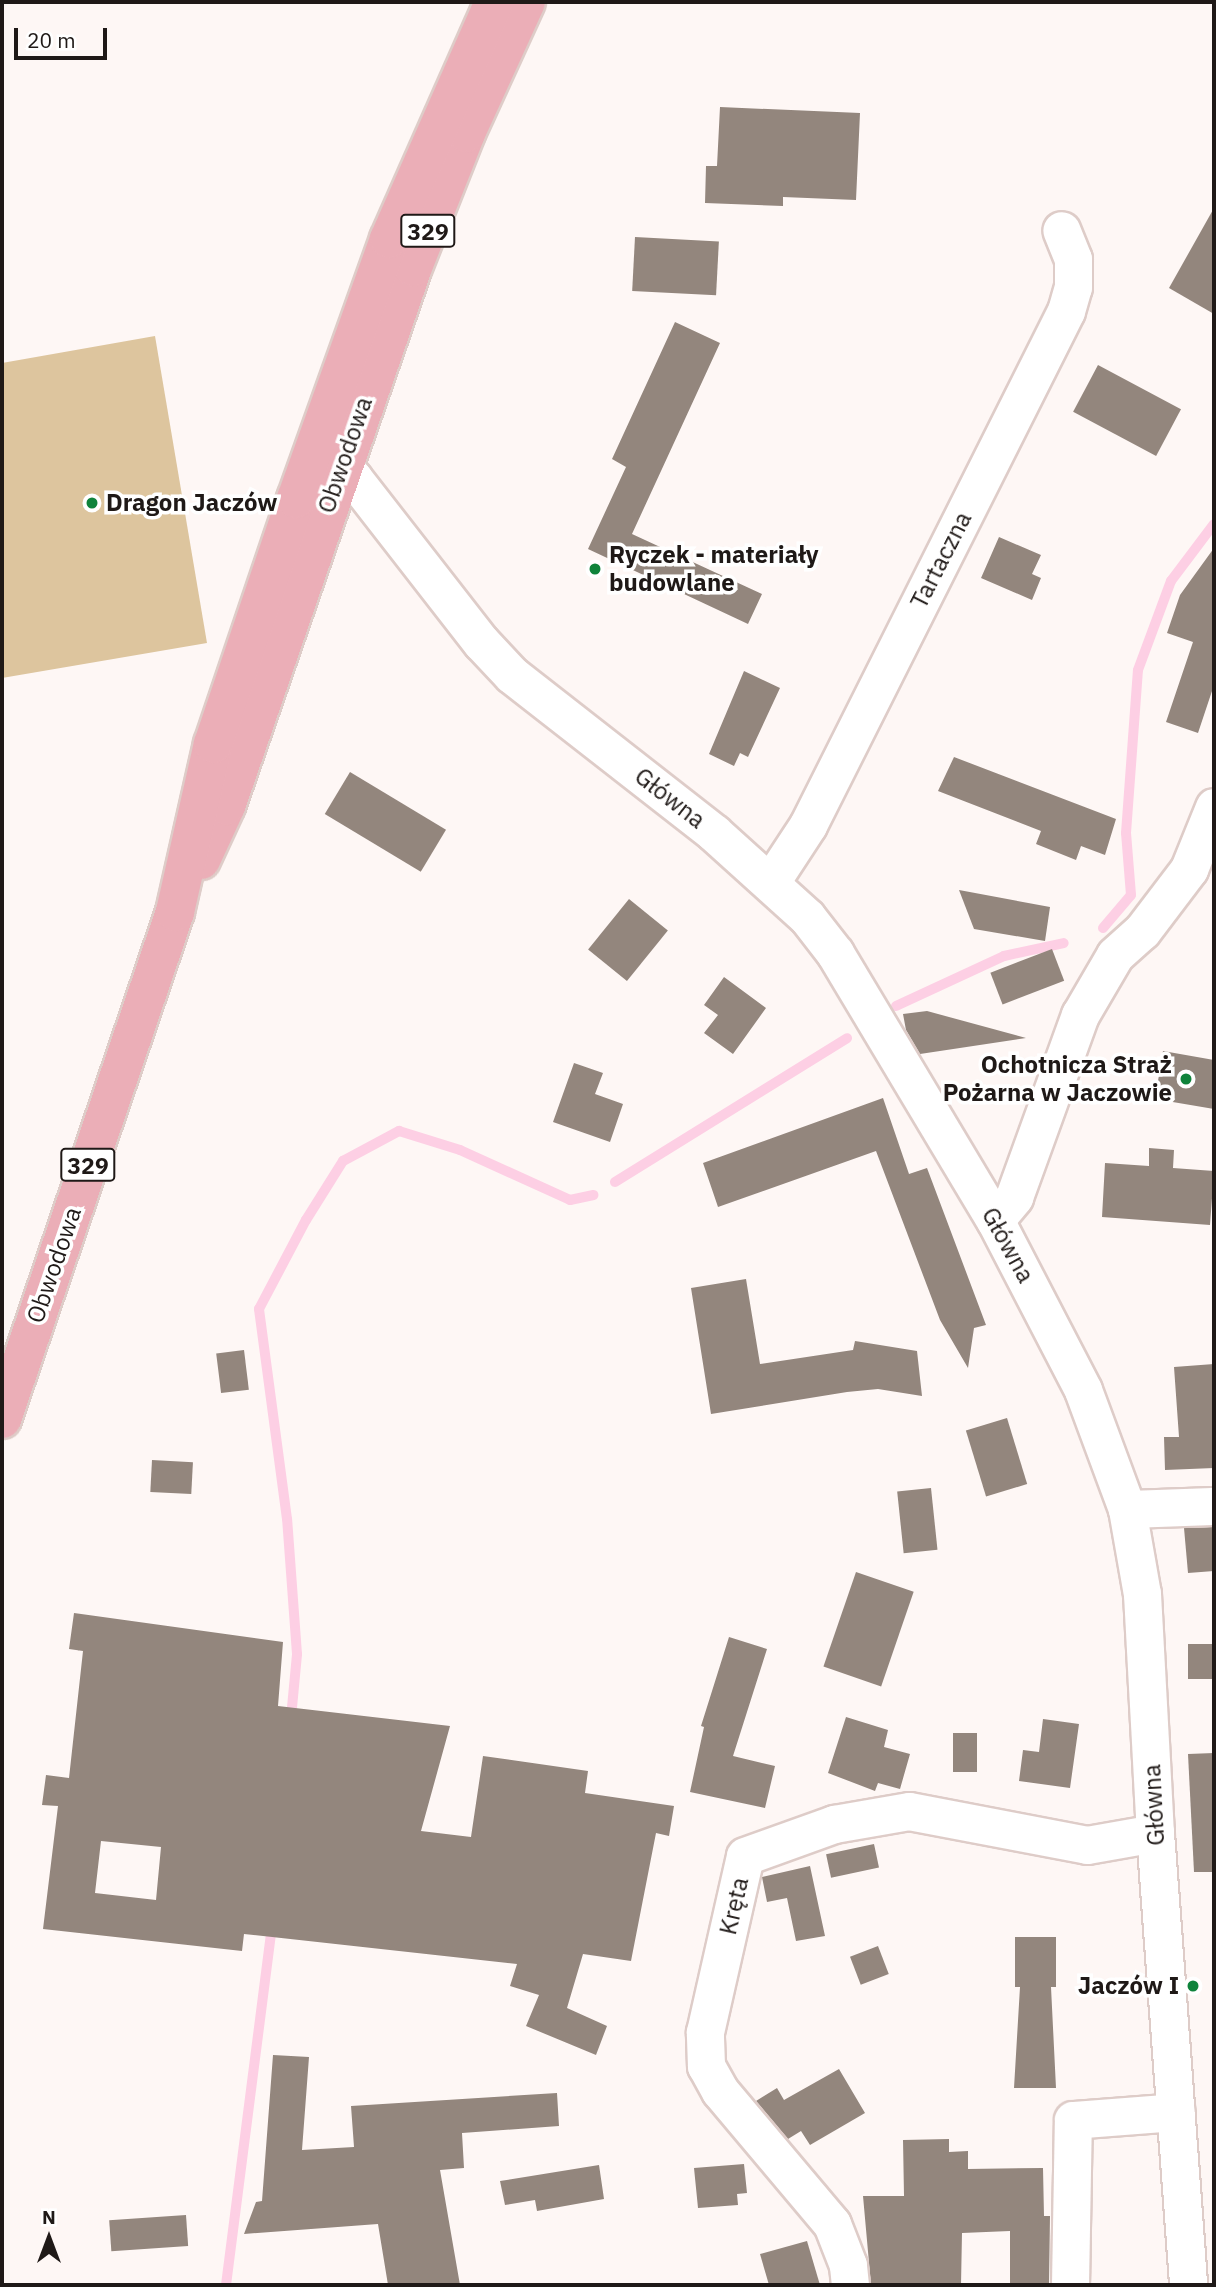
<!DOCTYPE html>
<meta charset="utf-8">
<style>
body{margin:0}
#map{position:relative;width:1216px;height:2287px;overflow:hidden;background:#fef7f5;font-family:"IBM Plex Sans",sans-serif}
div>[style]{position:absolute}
.green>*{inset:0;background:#ddc59e}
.stream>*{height:10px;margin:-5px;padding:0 5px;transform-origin:5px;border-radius:5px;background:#fdcfe4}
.building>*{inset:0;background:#93867d;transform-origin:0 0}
.roads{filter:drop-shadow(2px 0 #deccc8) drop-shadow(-2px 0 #deccc8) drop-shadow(0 2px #deccc8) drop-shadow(0 -2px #deccc8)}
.minor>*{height:37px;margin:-18.5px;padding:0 18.5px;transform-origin:18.5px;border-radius:18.5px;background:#fff}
.major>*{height:38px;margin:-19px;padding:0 19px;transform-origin:19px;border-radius:19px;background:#ebaeb7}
.dots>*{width:19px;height:19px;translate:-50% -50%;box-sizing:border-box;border:4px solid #fff;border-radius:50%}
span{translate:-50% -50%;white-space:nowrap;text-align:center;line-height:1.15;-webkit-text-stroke:7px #fff;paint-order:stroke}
.shield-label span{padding:2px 5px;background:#fff;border:2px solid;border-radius:5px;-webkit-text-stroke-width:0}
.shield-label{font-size:23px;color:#1f1917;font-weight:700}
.street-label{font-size:24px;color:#1f1917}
.poi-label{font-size:24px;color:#1f1917;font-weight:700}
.left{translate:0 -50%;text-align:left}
.right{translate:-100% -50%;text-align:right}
.frame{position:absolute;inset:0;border:4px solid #1f1917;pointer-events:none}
.north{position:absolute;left:14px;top:2203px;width:70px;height:70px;-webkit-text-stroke:5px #fff;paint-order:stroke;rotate:0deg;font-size:19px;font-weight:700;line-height:28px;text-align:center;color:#1f1917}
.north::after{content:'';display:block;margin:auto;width:24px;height:32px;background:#1f1917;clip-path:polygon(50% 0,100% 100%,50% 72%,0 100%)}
.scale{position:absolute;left:14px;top:28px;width:93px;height:32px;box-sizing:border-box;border:4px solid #1f1917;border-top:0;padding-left:9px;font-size:21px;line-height:24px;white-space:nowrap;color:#1f1917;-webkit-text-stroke:5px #fff;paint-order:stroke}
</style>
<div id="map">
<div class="green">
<div style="clip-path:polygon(155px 336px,207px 643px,2px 678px,2px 363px)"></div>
</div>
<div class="stream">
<div style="left:1103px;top:928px;width:43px;rotate:-49.7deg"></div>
<div style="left:1131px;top:895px;width:62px;rotate:-94.6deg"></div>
<div style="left:1126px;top:833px;width:163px;rotate:-85.8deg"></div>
<div style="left:1138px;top:670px;width:95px;rotate:-69.7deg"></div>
<div style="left:1171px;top:581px;width:71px;rotate:-53deg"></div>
<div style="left:896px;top:1006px;width:119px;rotate:-24.8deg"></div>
<div style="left:1004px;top:956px;width:61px;rotate:-12.2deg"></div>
<div style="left:615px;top:1182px;width:273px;rotate:-31.8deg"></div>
<div style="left:291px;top:1718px;width:64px;rotate:-84.6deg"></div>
<div style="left:297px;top:1654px;width:135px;rotate:-94.2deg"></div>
<div style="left:287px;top:1519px;width:212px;rotate:-97.6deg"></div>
<div style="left:259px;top:1309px;width:101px;rotate:-62.2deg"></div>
<div style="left:306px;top:1220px;width:70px;rotate:-57.9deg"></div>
<div style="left:343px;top:1161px;width:64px;rotate:-28.2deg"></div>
<div style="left:399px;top:1131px;width:64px;rotate:17.3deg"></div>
<div style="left:460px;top:1150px;width:121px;rotate:24.4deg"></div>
<div style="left:570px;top:1200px;width:24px;rotate:-12deg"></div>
<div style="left:226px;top:2285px;width:363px;rotate:-82.7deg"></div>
</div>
<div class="building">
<div style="clip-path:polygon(720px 107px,860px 113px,856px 200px,783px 197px,783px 206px,705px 203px,706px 166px,717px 166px)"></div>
<div style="clip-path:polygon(1214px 208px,1214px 314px,1169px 288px)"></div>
<div style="left:635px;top:237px;width:84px;height:54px;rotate:3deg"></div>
<div style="clip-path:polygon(675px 322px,720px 343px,632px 534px,762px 594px,748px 624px,588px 549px,626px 467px,612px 459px)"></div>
<div style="left:1098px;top:365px;width:94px;height:53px;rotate:28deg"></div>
<div style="clip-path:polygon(999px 537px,1041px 555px,1032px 574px,1041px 578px,1032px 600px,981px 578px)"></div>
<div style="clip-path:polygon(1214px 548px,1214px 685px,1198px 733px,1166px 722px,1193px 642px,1167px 633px,1180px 595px)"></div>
<div style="clip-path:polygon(744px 671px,780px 688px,748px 757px,740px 753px,734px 766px,709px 754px)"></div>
<div style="clip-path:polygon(954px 757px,1116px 819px,1105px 855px,1081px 846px,1076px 860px,1036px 844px,1041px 831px,938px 791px)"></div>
<div style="left:350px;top:772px;width:112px;height:49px;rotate:31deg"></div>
<div style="clip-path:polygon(959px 890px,1050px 907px,1045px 941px,974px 929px)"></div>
<div style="left:629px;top:899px;width:50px;height:65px;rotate:39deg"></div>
<div style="left:1052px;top:949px;width:34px;height:66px;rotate:69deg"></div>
<div style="clip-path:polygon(724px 977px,766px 1008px,733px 1054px,704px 1033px,718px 1015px,704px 1005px)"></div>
<div style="clip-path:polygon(927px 1011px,1026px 1038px,920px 1054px,906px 1030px,903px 1014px)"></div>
<div style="clip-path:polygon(1163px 1051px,1214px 1060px,1214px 1109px,1155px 1099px)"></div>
<div style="clip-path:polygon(574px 1063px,603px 1073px,595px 1094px,623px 1104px,610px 1142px,553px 1122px)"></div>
<div style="clip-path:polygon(883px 1098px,909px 1174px,927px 1168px,986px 1325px,974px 1328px,968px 1368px,940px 1320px,876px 1151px,718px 1207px,703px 1163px)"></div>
<div style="clip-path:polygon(1149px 1148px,1174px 1150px,1173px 1168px,1214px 1171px,1210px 1225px,1102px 1217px,1105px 1163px,1149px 1166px)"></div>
<div style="clip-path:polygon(746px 1279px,760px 1364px,853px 1350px,855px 1341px,917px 1351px,922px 1396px,878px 1389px,847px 1392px,711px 1414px,691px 1288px)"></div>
<div style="left:244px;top:1350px;width:40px;height:28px;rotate:83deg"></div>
<div style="clip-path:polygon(1214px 1364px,1214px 1468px,1165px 1470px,1164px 1437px,1179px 1437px,1174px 1367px)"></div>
<div style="left:1007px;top:1418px;width:69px;height:43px;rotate:73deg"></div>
<div style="left:152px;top:1460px;width:41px;height:32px;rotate:3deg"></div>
<div style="left:931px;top:1488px;width:62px;height:34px;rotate:84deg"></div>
<div style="clip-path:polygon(1214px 1527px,1214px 1571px,1188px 1573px,1184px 1528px)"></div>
<div style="left:856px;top:1572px;width:61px;height:100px;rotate:19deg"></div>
<div style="clip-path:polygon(evenodd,74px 1613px,283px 1642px,278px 1706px,450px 1726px,421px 1831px,471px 1837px,483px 1756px,588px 1771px,585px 1793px,674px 1806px,669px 1836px,656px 1833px,631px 1961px,583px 1954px,567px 2008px,607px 2026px,596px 2055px,526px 2026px,539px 1995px,510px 1986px,517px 1964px,244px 1934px,242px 1951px,43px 1929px,58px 1806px,42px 1805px,46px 1775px,69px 1778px,83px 1651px,69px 1649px,74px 1613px,101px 1841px,161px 1847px,156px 1900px,95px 1893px,101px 1841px)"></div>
<div style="clip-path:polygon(729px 1637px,767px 1649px,733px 1756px,775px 1766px,765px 1808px,690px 1792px,704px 1727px,701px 1726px)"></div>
<div style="left:1214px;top:1644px;width:35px;height:26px;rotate:90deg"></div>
<div style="clip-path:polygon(846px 1717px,888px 1730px,884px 1747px,910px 1754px,900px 1789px,878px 1783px,875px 1791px,828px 1773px)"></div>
<div style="clip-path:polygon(1043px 1719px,1079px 1724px,1070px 1788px,1019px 1781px,1023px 1750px,1039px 1752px)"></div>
<div style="left:953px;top:1733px;width:24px;height:39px"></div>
<div style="clip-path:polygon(1214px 1753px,1214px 1872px,1194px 1872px,1188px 1754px)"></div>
<div style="left:874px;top:1844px;width:24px;height:49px;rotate:78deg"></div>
<div style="clip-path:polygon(810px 1866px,825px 1936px,796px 1941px,787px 1898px,767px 1902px,762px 1877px)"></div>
<div style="clip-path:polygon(1015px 1937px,1056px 1937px,1056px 1987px,1051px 1987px,1056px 2088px,1014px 2088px,1020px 1987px,1015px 1987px)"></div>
<div style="left:878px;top:1946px;width:30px;height:30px;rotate:69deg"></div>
<div style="clip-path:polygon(273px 2055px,309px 2057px,302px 2150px,354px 2147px,351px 2106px,557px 2093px,559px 2126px,462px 2133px,464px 2168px,440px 2170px,460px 2285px,388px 2285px,378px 2224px,244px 2234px,256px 2202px,262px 2201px)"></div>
<div style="clip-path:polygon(839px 2069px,865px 2113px,810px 2145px,801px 2131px,788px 2139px,756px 2101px,777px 2088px,784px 2100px)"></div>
<div style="clip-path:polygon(949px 2139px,949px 2152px,968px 2151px,968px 2169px,1043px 2168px,1044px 2216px,1050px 2216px,1049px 2285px,1010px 2285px,1010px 2231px,962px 2233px,961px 2285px,871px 2285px,863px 2196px,904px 2196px,903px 2140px)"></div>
<div style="clip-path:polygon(744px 2164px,747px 2193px,737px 2194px,738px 2205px,698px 2208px,694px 2168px)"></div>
<div style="clip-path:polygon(599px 2165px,604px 2199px,537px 2211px,535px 2200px,505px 2205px,500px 2181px)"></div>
<div style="left:186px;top:2215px;width:31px;height:77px;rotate:86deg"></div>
<div style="clip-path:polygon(807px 2241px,820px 2285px,769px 2285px,760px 2254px)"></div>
</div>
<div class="roads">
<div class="minor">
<div style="left:321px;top:455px;width:23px;rotate:25deg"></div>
<div style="left:342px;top:465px;width:18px;rotate:49deg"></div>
<div style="left:354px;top:479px;width:207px;rotate:52.1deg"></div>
<div style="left:481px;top:642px;width:45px;rotate:46.8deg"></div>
<div style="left:512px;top:675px;width:256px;rotate:38deg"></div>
<div style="left:714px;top:833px;width:125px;rotate:42.1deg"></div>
<div style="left:807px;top:917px;width:46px;rotate:52.1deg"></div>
<div style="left:835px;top:953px;width:311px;rotate:59.1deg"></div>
<div style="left:995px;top:1220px;width:191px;rotate:62.6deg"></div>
<div style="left:1083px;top:1390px;width:127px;rotate:69.7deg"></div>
<div style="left:1127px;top:1509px;width:86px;rotate:80deg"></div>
<div style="left:1142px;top:1594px;width:239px;rotate:86.9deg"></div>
<div style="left:1155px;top:1833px;width:453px;rotate:85.8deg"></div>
<div style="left:772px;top:880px;width:66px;rotate:-56.8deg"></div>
<div style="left:808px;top:825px;width:575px;rotate:-63.35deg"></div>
<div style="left:1066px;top:311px;width:25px;rotate:-74deg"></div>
<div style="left:1073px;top:287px;width:28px;rotate:-90deg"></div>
<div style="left:1073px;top:259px;width:31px;rotate:-112deg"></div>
<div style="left:995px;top:1220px;width:30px;rotate:-50deg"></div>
<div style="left:1014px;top:1197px;width:194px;rotate:-70.1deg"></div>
<div style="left:1080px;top:1015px;width:69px;rotate:-59.7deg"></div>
<div style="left:1115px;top:955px;width:36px;rotate:-42deg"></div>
<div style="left:1142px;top:931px;width:78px;rotate:-52.8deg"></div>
<div style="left:1189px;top:869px;width:67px;rotate:-68deg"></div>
<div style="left:1127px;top:1509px;width:87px;rotate:-2deg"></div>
<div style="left:850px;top:2285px;width:20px;rotate:-96deg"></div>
<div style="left:848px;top:2265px;width:44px;rotate:-111.3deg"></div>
<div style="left:832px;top:2224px;width:174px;rotate:-130.1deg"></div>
<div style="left:720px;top:2091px;width:29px;rotate:-119deg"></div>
<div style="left:706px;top:2066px;width:34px;rotate:-92deg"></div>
<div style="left:705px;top:2032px;width:180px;rotate:-77.2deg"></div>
<div style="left:745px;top:1856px;width:95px;rotate:-19.8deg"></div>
<div style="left:834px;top:1824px;width:76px;rotate:-9.8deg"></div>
<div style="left:909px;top:1811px;width:181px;rotate:10.8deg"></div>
<div style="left:1087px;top:1845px;width:69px;rotate:-10deg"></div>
<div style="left:1070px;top:2285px;width:165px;rotate:-89deg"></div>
<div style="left:1073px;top:2120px;width:103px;rotate:-4.4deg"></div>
</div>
<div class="major">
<div style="left:201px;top:860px;width:60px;rotate:-65.2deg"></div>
<div style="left:226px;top:806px;width:571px;rotate:-70.87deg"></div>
<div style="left:413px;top:267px;width:144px;rotate:-68.4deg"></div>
<div style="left:466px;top:133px;width:144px;rotate:-65.4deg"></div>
<div style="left:2px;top:1419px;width:536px;rotate:-71.16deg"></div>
<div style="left:175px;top:912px;width:172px;rotate:-77.3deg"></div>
<div style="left:213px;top:744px;width:259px;rotate:-71.3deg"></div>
<div style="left:296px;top:499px;width:276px;rotate:-70.3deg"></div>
<div style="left:389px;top:239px;width:259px;rotate:-66.1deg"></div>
</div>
</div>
<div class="dots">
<div style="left:92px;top:503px;background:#0f833b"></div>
<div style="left:595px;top:569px;background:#0f833b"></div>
<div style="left:1186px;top:1079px;background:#0f833b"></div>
<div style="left:1193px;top:1986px;background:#0f833b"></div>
</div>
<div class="shield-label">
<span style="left:428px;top:231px">329</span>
<span style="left:88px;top:1165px">329</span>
</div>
<div class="street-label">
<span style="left:345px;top:455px;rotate:-71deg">Obwodowa</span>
<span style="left:941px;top:560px;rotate:-63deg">Tartaczna</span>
<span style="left:670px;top:798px;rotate:38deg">Główna</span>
<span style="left:1008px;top:1245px;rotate:61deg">Główna</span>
<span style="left:54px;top:1265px;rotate:-71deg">Obwodowa</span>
<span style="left:1154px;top:1805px;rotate:-93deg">Główna</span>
<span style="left:734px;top:1906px;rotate:-77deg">Kręta</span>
</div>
<div class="poi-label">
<span class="left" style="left:106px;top:503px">Dragon Jaczów</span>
<span class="left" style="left:609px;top:569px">Ryczek - materiały<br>budowlane</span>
<span class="right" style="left:1172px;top:1079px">Ochotnicza Straż<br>Pożarna w Jaczowie</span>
<span class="right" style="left:1179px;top:1986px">Jaczów I</span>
</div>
<div class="frame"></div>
<div class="north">N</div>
<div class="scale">20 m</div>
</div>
